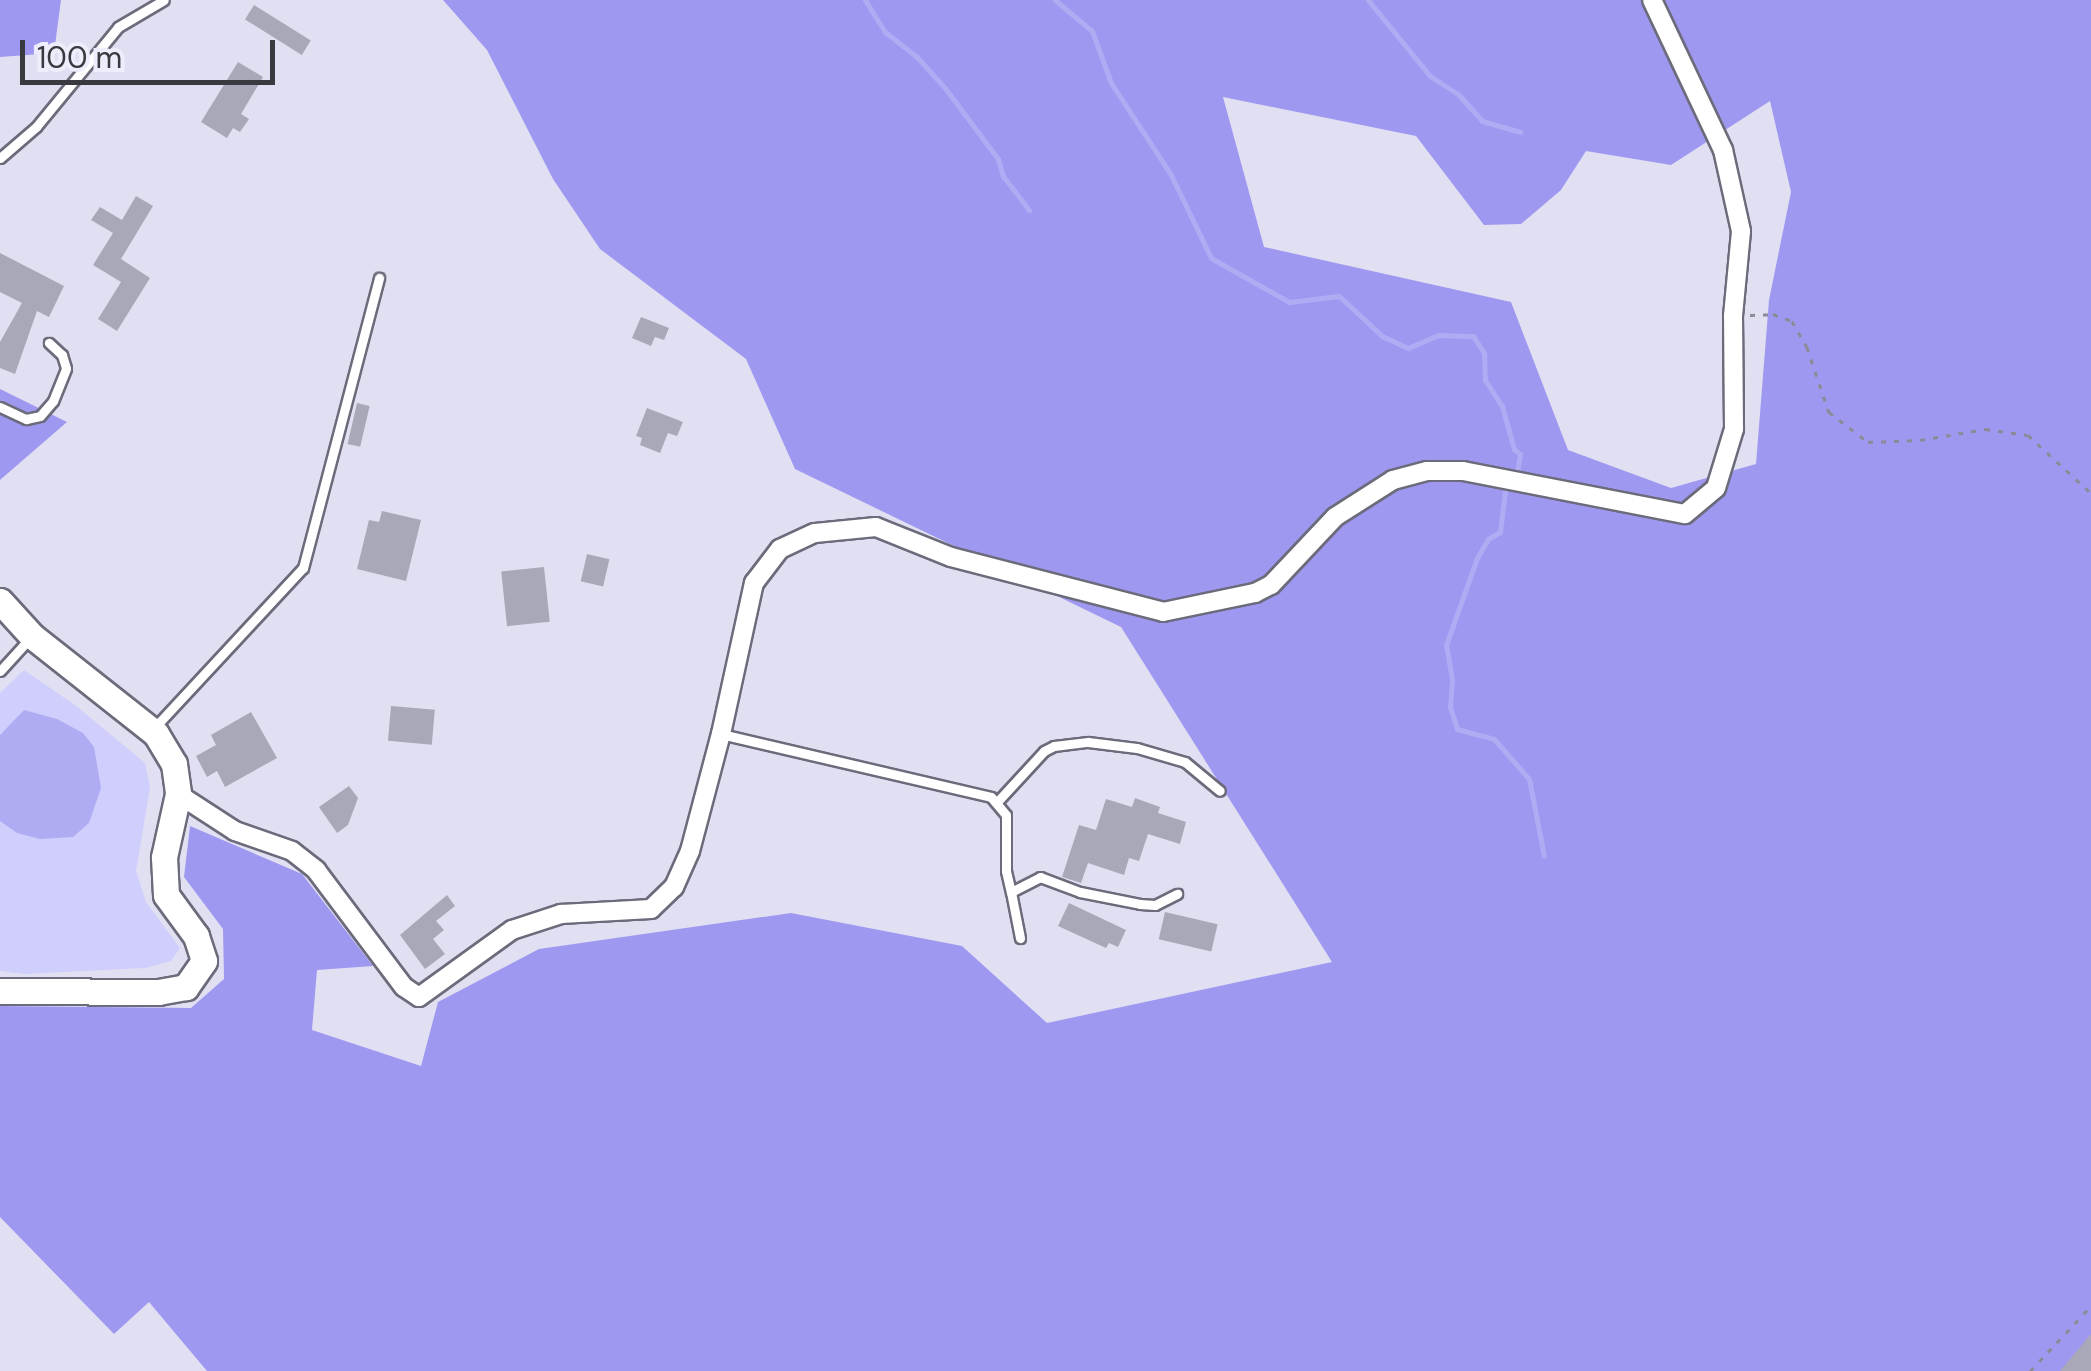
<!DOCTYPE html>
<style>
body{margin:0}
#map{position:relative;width:2091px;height:1371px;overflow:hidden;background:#e0e0f2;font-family:"DM Sans",sans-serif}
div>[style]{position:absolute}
.green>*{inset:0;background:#d0cefc}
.forest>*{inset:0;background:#9f98f1}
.water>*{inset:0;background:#b0acf4}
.stream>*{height:5px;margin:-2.5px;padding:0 2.5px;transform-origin:2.5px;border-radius:2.5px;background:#b0acf4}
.building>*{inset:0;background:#a8a8b9;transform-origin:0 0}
.path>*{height:2.5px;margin-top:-1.25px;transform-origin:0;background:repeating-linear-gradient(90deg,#8b8b97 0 5px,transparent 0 13px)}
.roads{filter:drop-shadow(2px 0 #6b6b7b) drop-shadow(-2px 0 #6b6b7b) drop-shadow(0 2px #6b6b7b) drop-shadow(0 -2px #6b6b7b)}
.lane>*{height:9px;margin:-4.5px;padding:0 4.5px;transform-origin:4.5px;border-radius:4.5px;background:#fff}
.street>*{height:18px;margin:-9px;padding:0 9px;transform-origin:9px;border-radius:9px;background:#fff}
.secondary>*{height:25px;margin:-12.5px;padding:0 12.5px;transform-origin:12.5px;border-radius:12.5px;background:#fff}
span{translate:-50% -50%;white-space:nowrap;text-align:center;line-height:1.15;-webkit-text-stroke:8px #ededfc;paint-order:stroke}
.scale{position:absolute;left:20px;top:40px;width:255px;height:45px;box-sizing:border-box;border:5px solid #393940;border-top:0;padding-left:12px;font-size:30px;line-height:35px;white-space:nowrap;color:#393940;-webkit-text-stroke:8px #ededfc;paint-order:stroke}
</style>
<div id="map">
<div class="green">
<div style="clip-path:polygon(24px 670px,75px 705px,145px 763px,150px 787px,136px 871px,146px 902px,180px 948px,171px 961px,145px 968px,25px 974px,0 971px,0 693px)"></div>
</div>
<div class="forest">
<div style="clip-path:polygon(0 0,61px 0,54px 53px,0 57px)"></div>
<div style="clip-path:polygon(evenodd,443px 0,2091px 0,2091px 1371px,207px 1371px,149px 1302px,114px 1334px,0 1217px,0 1006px,191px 1008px,224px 979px,223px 929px,184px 877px,190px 826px,302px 874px,373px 966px,317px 970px,312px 1030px,421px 1066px,438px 1002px,539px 949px,791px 913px,962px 946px,1047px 1023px,1332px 962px,1121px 627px,795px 469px,746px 359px,600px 249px,553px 179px,487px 50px,443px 0,1223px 97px,1416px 136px,1484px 225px,1521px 224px,1561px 190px,1586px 151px,1671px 165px,1770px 101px,1791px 192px,1769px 300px,1756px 464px,1671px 488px,1568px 450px,1511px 302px,1264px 247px,1223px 97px)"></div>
<div style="clip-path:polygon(0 389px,67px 422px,0 480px)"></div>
</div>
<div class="water">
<div style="clip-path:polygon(24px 710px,57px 719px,83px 733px,94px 747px,101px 788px,89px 823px,73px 837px,40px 839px,17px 833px,0 821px,0 735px)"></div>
</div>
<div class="stream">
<div style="left:865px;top:0;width:38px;rotate:58deg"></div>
<div style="left:885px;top:32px;width:39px;rotate:38deg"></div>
<div style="left:916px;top:56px;width:43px;rotate:47.8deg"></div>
<div style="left:945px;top:88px;width:89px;rotate:53.3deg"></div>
<div style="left:998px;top:159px;width:18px;rotate:74deg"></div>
<div style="left:1003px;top:176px;width:43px;rotate:52.6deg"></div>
<div style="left:1055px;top:0;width:48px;rotate:40deg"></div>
<div style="left:1092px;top:31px;width:55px;rotate:69.9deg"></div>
<div style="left:1111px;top:83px;width:108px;rotate:56.8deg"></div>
<div style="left:1170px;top:173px;width:94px;rotate:64.2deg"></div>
<div style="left:1211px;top:258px;width:90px;rotate:29.4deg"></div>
<div style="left:1289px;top:302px;width:50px;rotate:-6.8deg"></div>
<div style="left:1339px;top:296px;width:59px;rotate:42.9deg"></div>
<div style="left:1382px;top:336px;width:29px;rotate:25deg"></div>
<div style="left:1408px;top:348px;width:33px;rotate:-23deg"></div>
<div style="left:1438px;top:335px;width:35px;rotate:2deg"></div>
<div style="left:1473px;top:336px;width:20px;rotate:57deg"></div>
<div style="left:1484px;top:353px;width:27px;rotate:88deg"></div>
<div style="left:1485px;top:380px;width:31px;rotate:57deg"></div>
<div style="left:1502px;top:406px;width:45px;rotate:74.4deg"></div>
<div style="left:1514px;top:449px;width:8px;rotate:40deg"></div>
<div style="left:1520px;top:454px;width:20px;rotate:99deg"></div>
<div style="left:1368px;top:0;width:98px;rotate:50.8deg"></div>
<div style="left:1430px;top:76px;width:33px;rotate:33deg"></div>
<div style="left:1458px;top:94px;width:36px;rotate:48deg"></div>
<div style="left:1482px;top:121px;width:40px;rotate:16deg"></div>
<div style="left:1505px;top:491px;width:41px;rotate:97deg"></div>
<div style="left:1500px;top:532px;width:14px;rotate:150deg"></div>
<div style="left:1488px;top:539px;width:22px;rotate:120deg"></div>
<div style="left:1477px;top:558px;width:92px;rotate:109.6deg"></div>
<div style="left:1446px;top:645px;width:36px;rotate:80deg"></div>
<div style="left:1452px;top:680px;width:27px;rotate:94deg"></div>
<div style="left:1450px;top:707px;width:23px;rotate:72deg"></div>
<div style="left:1457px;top:729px;width:38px;rotate:15deg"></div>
<div style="left:1494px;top:739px;width:53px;rotate:48.8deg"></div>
<div style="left:1529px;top:779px;width:78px;rotate:79deg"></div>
</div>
<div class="building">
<div style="left:254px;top:5px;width:67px;height:17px;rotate:32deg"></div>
<div style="clip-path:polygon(238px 62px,263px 77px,241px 114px,249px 119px,240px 132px,233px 128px,227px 138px,201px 122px)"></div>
<div style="clip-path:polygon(136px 196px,153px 206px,121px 259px,150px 278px,117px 331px,98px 319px,121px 282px,93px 265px,113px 233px,91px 220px,100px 207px,122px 220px)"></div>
<div style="clip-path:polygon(0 253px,64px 286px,49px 317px,37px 311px,15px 374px,0 368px,0 342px,22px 303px,0 292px)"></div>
<div style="clip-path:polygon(641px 317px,669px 328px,664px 340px,655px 337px,651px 346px,632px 338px)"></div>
<div style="left:357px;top:403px;width:13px;height:42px;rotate:13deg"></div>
<div style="clip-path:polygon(647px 408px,683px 422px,677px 436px,668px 433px,660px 453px,640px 445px,642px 438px,636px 436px)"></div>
<div style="clip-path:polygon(382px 511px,421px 520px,406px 581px,357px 569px,369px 520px,379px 522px)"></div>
<div style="left:587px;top:554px;width:23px;height:28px;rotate:13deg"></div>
<div style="left:544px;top:567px;width:55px;height:43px;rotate:84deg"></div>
<div style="left:391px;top:706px;width:44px;height:35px;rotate:5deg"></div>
<div style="clip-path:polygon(251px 712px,277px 758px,225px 787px,217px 771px,207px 777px,196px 756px,216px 745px,211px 735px)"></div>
<div style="clip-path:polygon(349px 786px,358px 798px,348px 825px,337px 833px,319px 807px)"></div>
<div style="clip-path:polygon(1135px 798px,1160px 807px,1158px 813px,1186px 822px,1180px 844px,1148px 834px,1139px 861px,1129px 858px,1124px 875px,1088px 863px,1081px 883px,1062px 877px,1079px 825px,1096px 830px,1106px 799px,1132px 807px)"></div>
<div style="clip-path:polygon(447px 895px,455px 906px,436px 921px,444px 930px,433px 939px,445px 954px,425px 969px,400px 935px)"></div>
<div style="clip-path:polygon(1069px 903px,1126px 930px,1118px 947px,1109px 943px,1106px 948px,1058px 926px)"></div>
<div style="left:1165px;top:912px;width:54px;height:28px;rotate:13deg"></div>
<div style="clip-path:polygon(2091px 1334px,2091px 1371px,2060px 1371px)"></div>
</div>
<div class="path">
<div style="left:1750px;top:315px;width:23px;rotate:-2deg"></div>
<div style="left:1773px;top:314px;width:20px;rotate:20deg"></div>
<div style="left:1792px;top:321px;width:30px;rotate:60deg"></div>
<div style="left:1807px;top:347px;width:69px;rotate:71.3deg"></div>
<div style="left:1829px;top:412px;width:49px;rotate:37.6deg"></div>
<div style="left:1868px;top:442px;width:52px;rotate:-2.2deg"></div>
<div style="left:1920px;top:440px;width:66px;rotate:-9.6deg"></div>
<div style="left:1985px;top:429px;width:43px;rotate:7.9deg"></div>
<div style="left:2028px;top:435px;width:86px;rotate:42.6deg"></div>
<div style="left:2030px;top:1371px;width:89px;rotate:-46.8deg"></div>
</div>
<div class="roads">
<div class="lane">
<div style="left:0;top:158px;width:48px;rotate:-40.7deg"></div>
<div style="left:36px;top:127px;width:129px;rotate:-50.6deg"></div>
<div style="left:118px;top:27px;width:53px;rotate:-30.4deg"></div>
<div style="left:0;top:407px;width:29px;rotate:25deg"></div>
<div style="left:26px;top:419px;width:14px;rotate:-12deg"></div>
<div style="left:40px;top:416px;width:20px;rotate:-49deg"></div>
<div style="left:53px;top:401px;width:35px;rotate:-68deg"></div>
<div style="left:66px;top:368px;width:14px;rotate:-107deg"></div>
<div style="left:62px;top:355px;width:18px;rotate:-137deg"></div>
<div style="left:0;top:671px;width:45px;rotate:-47.7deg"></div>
<div style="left:155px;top:727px;width:217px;rotate:-47.1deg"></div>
<div style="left:303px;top:568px;width:300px;rotate:-75.3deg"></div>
<div style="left:721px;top:734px;width:277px;rotate:13.1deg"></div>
<div style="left:991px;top:797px;width:23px;rotate:50deg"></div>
<div style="left:1006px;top:815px;width:56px;rotate:90deg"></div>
<div style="left:1006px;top:871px;width:22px;rotate:77deg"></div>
<div style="left:1011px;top:892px;width:33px;rotate:-27deg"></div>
<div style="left:1040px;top:877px;width:43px;rotate:20.6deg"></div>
<div style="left:1080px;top:892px;width:61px;rotate:11.3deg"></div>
<div style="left:1140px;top:904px;width:15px;rotate:4deg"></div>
<div style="left:1155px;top:905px;width:25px;rotate:-27deg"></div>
<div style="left:997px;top:802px;width:69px;rotate:-47.3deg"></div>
<div style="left:1044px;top:751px;width:11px;rotate:-27deg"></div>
<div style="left:1054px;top:746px;width:34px;rotate:-7deg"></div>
<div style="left:1088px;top:742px;width:49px;rotate:7deg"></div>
<div style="left:1137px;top:748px;width:50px;rotate:16.3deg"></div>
<div style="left:1185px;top:762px;width:45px;rotate:39.6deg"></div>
<div style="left:1011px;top:892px;width:47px;rotate:78.9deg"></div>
</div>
<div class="street">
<div style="left:178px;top:794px;width:68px;rotate:33deg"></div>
<div style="left:235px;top:831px;width:60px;rotate:19.3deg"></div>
<div style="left:292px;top:851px;width:31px;rotate:38deg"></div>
<div style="left:316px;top:870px;width:146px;rotate:53.1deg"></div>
<div style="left:404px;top:987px;width:18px;rotate:34deg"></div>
<div style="left:419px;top:997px;width:115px;rotate:-35.8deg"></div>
<div style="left:512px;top:930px;width:52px;rotate:-18.1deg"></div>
<div style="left:561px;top:914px;width:90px;rotate:-3.2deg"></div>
<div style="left:651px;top:909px;width:32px;rotate:-44deg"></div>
<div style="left:674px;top:887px;width:39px;rotate:-66deg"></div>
<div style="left:690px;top:851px;width:121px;rotate:-75.2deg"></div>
<div style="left:721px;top:734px;width:155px;rotate:-77.7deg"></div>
<div style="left:754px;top:583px;width:43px;rotate:-52.6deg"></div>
<div style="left:780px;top:549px;width:38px;rotate:-25deg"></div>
<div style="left:815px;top:533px;width:61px;rotate:-5.6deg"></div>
<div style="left:876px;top:527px;width:81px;rotate:21.8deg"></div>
<div style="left:951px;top:557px;width:219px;rotate:14.5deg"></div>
<div style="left:1163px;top:612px;width:94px;rotate:-11.7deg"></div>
<div style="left:1255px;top:593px;width:18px;rotate:-27deg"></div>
<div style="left:1271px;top:585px;width:93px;rotate:-46.7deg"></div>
<div style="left:1335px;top:517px;width:69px;rotate:-32.5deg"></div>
<div style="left:1393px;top:480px;width:35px;rotate:-15deg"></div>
<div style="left:1427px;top:471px;width:36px"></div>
<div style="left:1463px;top:471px;width:226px;rotate:11deg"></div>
<div style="left:1685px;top:514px;width:40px;rotate:-40deg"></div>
<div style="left:1716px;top:488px;width:62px;rotate:-73deg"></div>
<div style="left:1734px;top:429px;width:113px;rotate:-90.5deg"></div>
<div style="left:1733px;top:316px;width:85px;rotate:-84.6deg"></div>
<div style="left:1741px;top:231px;width:83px;rotate:-102.5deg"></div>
<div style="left:1723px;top:150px;width:166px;rotate:-115.3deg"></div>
</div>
<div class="secondary">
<div style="left:0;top:601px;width:47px;rotate:47.6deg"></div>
<div style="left:32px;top:636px;width:158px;rotate:38.3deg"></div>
<div style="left:156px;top:734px;width:35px;rotate:59deg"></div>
<div style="left:174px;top:764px;width:30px;rotate:82deg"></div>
<div style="left:178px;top:794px;width:65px;rotate:102.5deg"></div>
<div style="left:164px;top:857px;width:38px;rotate:87deg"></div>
<div style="left:166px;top:895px;width:51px;rotate:53.8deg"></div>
<div style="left:196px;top:936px;width:26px;rotate:72deg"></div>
<div style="left:204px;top:961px;width:32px;rotate:125deg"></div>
<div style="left:186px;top:987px;width:27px;rotate:170deg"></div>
<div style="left:159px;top:992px;width:159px;rotate:-179.6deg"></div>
</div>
</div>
<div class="scale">100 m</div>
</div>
